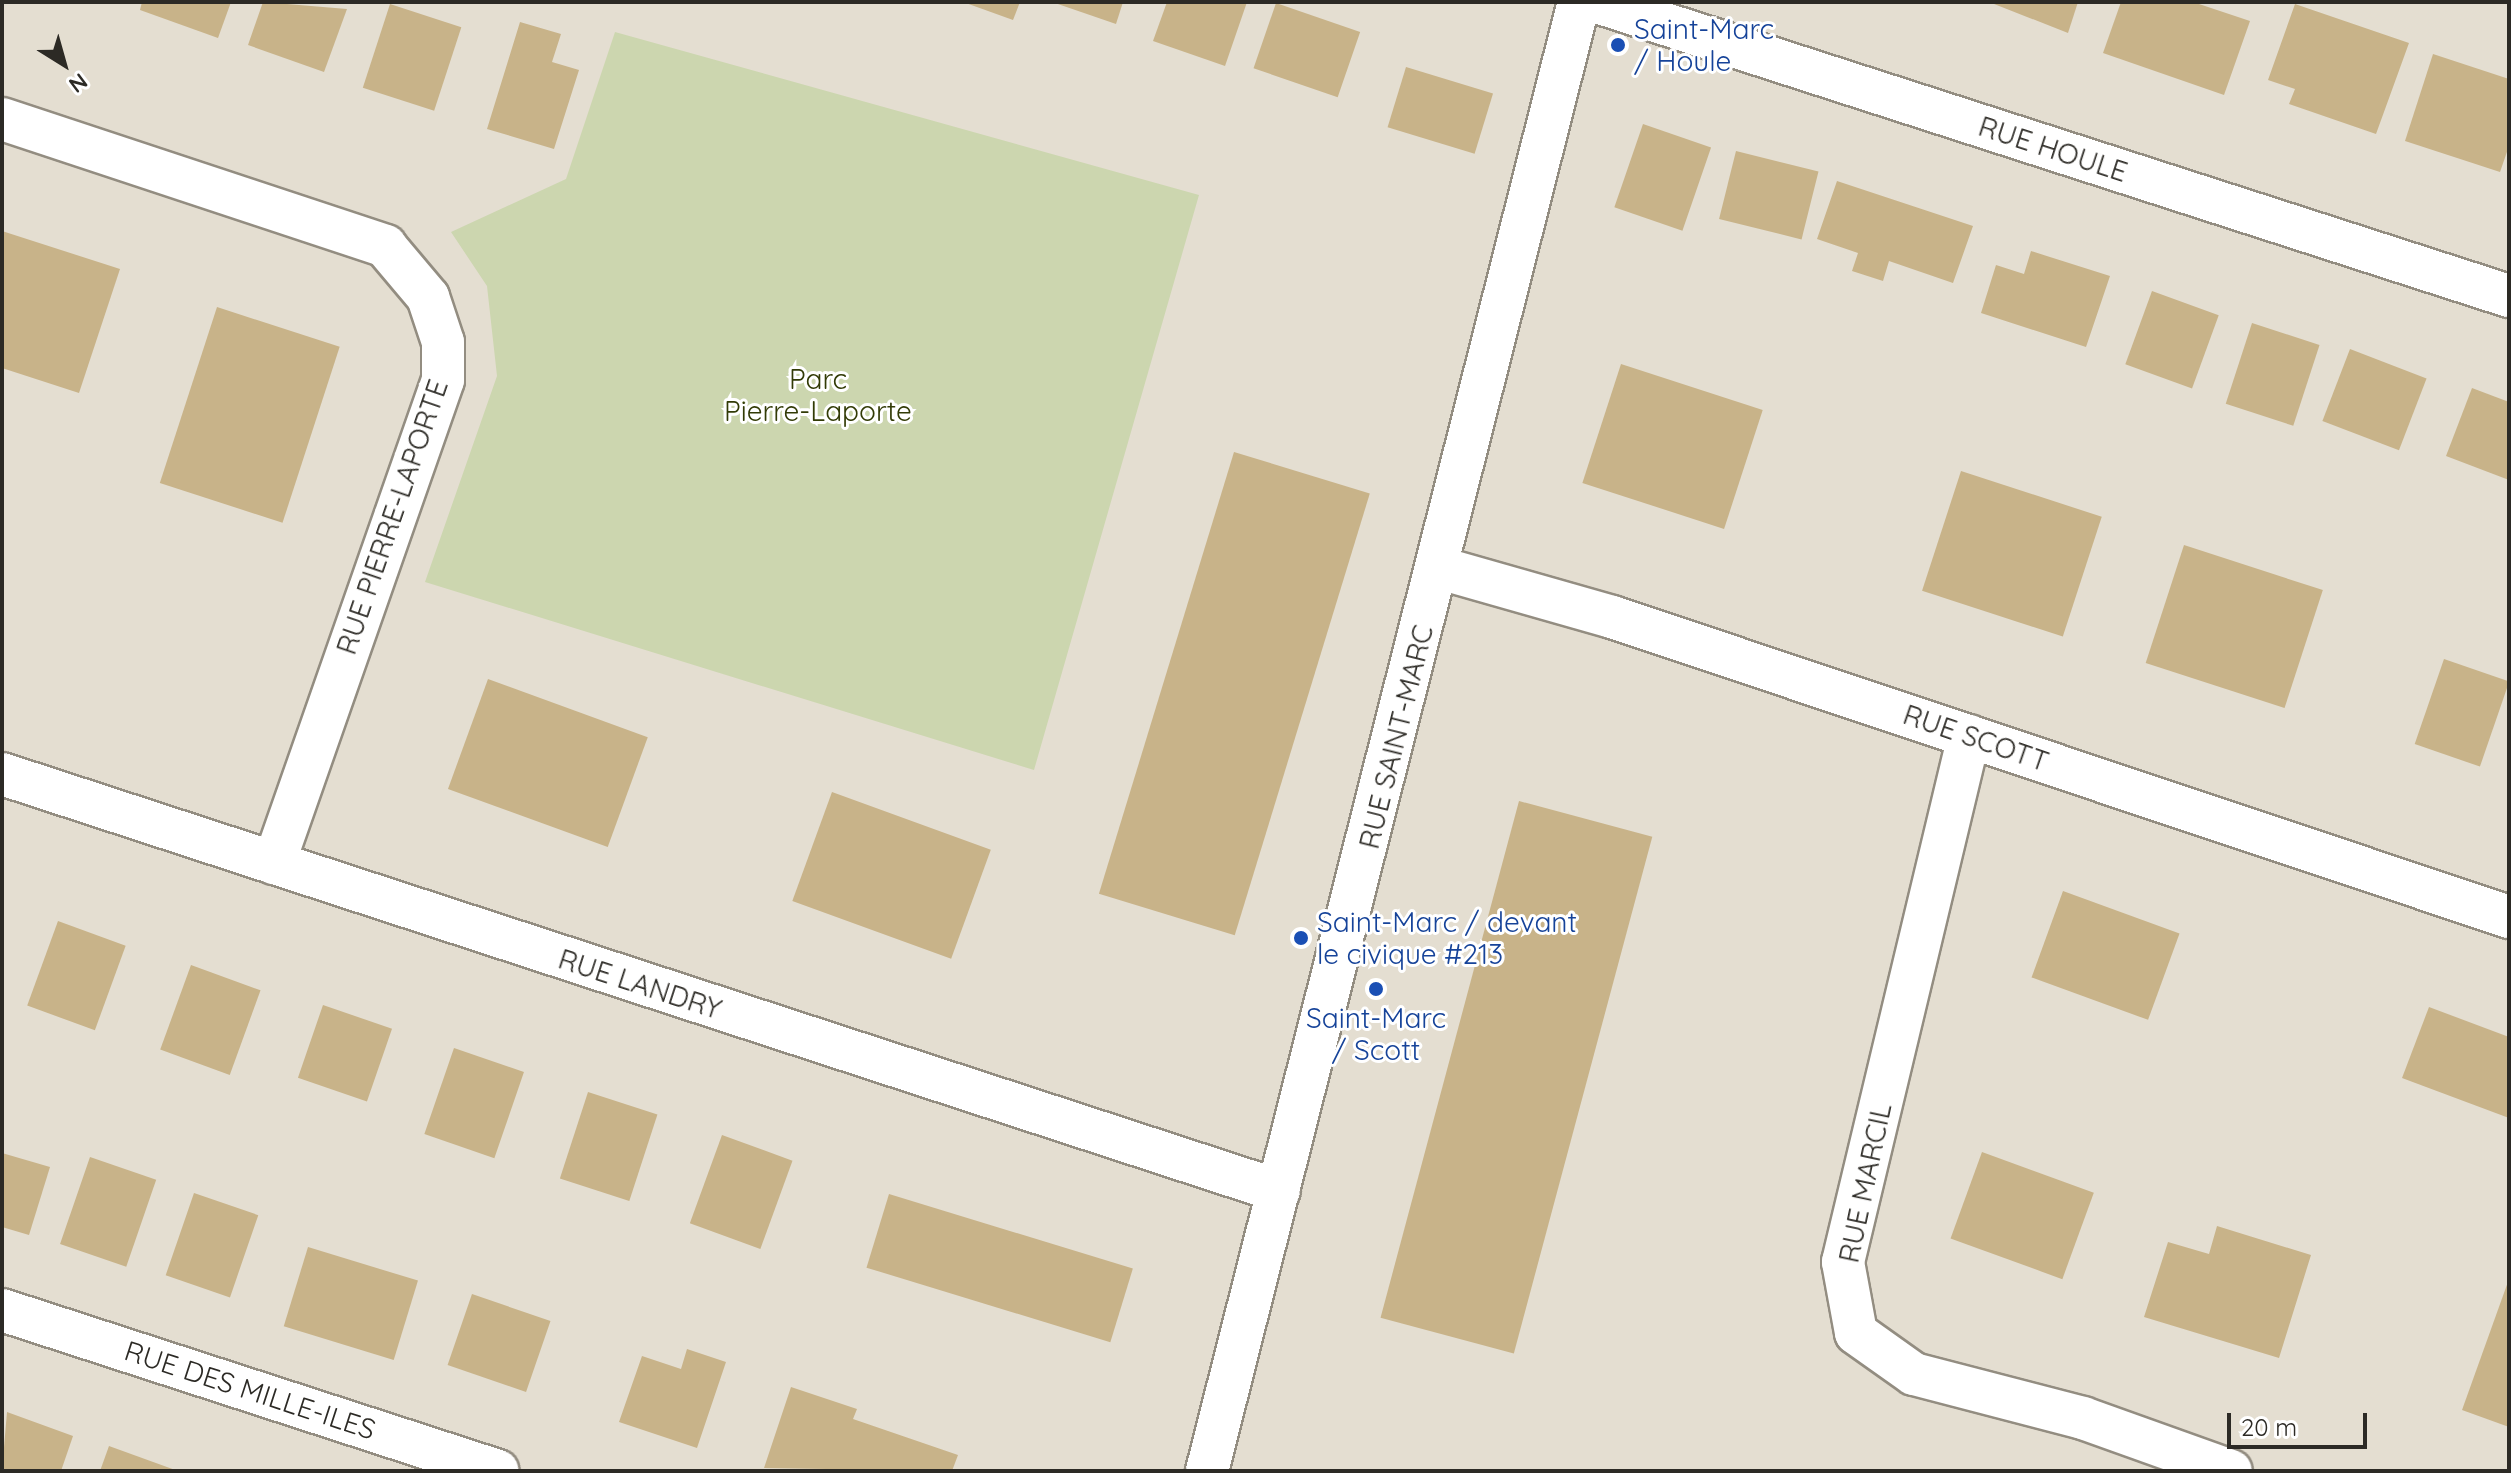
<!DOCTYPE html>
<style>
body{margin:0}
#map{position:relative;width:2511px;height:1473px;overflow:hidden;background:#e4ded1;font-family:Quicksand,sans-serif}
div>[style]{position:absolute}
.green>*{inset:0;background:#ccd6af}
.building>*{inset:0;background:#c8b389;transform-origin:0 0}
.roads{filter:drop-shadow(2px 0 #938d81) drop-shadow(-2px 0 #938d81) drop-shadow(0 2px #938d81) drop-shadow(0 -2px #938d81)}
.street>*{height:42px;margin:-21px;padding:0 21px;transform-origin:21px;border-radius:21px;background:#fff}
.dots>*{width:22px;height:22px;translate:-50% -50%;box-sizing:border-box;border:4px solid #fff;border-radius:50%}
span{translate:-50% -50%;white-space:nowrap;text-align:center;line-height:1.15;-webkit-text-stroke:6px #fff;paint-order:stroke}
.transit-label{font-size:28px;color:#164399}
.left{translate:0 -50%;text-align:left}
.street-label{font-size:28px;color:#2c2a25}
.park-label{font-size:28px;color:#323b06}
.frame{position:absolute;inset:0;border:4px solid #2c2a25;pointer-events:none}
.north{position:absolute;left:24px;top:24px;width:80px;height:80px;-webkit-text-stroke:6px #fff;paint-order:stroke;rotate:143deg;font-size:22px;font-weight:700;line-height:32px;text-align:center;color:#2c2a25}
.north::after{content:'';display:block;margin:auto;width:28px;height:36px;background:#2c2a25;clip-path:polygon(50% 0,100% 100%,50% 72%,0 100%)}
.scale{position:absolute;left:2227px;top:1413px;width:140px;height:36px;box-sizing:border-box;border:4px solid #2c2a25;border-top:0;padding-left:10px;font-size:24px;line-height:28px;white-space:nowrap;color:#2c2a25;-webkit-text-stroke:6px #fff;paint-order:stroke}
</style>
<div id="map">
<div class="green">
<div style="clip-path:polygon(615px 32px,1199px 195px,1034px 770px,425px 582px,497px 376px,487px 286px,451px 232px,566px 179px)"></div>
</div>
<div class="building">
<div style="clip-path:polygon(142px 2px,231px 2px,218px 38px,140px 10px)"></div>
<div style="clip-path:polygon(263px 2px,347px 9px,324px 72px,248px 45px)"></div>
<div style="clip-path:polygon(963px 2px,1020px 2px,1013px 20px)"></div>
<div style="clip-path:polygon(1052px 2px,1123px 2px,1116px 24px)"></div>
<div style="clip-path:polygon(1167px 2px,1247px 2px,1225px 66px,1153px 41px)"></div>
<div style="clip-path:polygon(1989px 2px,2078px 2px,2068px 33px)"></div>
<div style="clip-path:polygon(2121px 2px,2193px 2px,2250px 21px,2224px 95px,2103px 53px)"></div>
<div style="left:1276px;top:3px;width:89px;height:69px;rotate:19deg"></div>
<div style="left:390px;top:4px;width:75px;height:88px;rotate:18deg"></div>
<div style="clip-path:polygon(2295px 4px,2409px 43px,2376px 134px,2289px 104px,2295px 89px,2268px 80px)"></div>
<div style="clip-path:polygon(520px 22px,561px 34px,552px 62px,579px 70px,554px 149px,487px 129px)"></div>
<div style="clip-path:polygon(2433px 54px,2509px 79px,2509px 146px,2500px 172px,2405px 141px)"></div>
<div style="left:1406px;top:67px;width:91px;height:63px;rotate:17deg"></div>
<div style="left:1643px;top:124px;width:72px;height:88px;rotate:19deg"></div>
<div style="left:1736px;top:151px;width:85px;height:70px;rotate:14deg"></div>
<div style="clip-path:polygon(1837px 181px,1973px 226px,1953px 283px,1889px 261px,1883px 281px,1852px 271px,1858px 253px,1817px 239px)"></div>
<div style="clip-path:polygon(2px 231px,120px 269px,79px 393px,2px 368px)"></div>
<div style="clip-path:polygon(2031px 251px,2110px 276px,2086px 347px,1981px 313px,1996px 265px,2024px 274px)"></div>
<div style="left:2152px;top:291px;width:71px;height:78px;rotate:20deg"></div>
<div style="left:217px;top:307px;width:129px;height:185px;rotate:18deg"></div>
<div style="left:2252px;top:323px;width:71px;height:85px;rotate:18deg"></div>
<div style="left:2350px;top:349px;width:82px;height:77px;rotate:21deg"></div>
<div style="left:1621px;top:364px;width:149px;height:125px;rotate:18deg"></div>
<div style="clip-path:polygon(2472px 388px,2509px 402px,2509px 480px,2446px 456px)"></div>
<div style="left:1234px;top:452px;width:142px;height:462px;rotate:17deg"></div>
<div style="left:1961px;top:471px;width:148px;height:126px;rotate:18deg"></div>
<div style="left:2184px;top:545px;width:146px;height:124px;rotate:18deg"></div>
<div style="left:2444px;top:659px;width:69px;height:90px;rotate:19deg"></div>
<div style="left:488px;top:679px;width:170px;height:117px;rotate:20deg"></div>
<div style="left:832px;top:792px;width:169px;height:116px;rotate:20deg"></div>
<div style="left:1519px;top:801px;width:138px;height:535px;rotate:15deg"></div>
<div style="left:2063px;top:891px;width:124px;height:92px;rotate:20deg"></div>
<div style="left:58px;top:921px;width:72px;height:90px;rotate:20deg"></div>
<div style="left:191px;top:965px;width:74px;height:90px;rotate:20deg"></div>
<div style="left:323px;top:1005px;width:73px;height:77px;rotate:19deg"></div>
<div style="clip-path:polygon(2429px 1007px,2509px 1037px,2509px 1118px,2402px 1078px)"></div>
<div style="left:454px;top:1048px;width:74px;height:91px;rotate:19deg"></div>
<div style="left:588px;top:1092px;width:73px;height:91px;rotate:18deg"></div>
<div style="left:722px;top:1135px;width:75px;height:94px;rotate:20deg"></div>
<div style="left:1982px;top:1152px;width:119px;height:92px;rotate:20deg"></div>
<div style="clip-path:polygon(2px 1153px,50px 1167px,29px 1235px,2px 1227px)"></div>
<div style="left:90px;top:1157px;width:70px;height:92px;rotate:19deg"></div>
<div style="left:194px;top:1193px;width:68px;height:87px;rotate:19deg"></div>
<div style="left:889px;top:1194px;width:255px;height:77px;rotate:17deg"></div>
<div style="clip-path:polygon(2217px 1226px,2311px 1255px,2279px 1358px,2144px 1317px,2168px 1242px,2209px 1254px)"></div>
<div style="left:308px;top:1247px;width:115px;height:83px;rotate:17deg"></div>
<div style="clip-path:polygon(2509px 1279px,2509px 1427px,2462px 1410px)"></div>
<div style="left:472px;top:1294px;width:83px;height:75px;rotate:19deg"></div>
<div style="clip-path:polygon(687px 1349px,726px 1362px,697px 1448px,619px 1422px,642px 1356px,681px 1369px)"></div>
<div style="clip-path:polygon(791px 1387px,857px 1409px,853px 1419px,958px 1455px,952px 1471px,764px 1468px)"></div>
<div style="clip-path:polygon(7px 1412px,73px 1436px,61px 1471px,2px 1471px)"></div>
<div style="clip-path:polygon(109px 1446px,178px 1471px,100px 1471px)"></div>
</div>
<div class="roads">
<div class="street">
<div style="left:1597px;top:2px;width:958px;rotate:17.87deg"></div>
<div style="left:2px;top:119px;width:404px;rotate:18.3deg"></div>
<div style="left:385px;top:246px;width:67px;rotate:49.9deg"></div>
<div style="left:428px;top:297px;width:47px;rotate:71.6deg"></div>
<div style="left:443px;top:342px;width:38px;rotate:90deg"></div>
<div style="left:443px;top:380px;width:512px;rotate:109.28deg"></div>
<div style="left:1440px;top:568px;width:179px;rotate:15.9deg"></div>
<div style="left:1612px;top:617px;width:946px;rotate:18.49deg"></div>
<div style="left:1969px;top:736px;width:541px;rotate:103.47deg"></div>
<div style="left:1843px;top:1262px;width:72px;rotate:79.6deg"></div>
<div style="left:1856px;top:1333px;width:71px;rotate:35.3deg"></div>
<div style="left:1914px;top:1374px;width:175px;rotate:14.6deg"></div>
<div style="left:2083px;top:1418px;width:157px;rotate:19.7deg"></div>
<div style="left:2px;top:774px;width:1343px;rotate:18.08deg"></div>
<div style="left:2px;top:1310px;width:521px;rotate:17.98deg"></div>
<div style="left:1207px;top:1471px;width:1515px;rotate:-75.79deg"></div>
</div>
</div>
<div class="dots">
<div style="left:1618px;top:45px;background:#1a4fb4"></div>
<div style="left:1301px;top:938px;background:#1a4fb4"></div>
<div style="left:1376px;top:989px;background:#1a4fb4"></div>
</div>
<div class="transit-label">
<span class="left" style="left:1634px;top:45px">Saint-Marc<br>/ Houle</span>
<span class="left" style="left:1317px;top:938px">Saint-Marc / devant<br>le civique #213</span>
<span style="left:1376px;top:1034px">Saint-Marc<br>/ Scott</span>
</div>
<div class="street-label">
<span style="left:2053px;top:149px;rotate:18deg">RUE HOULE</span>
<span style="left:392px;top:517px;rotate:-71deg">RUE PIERRE-LAPORTE</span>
<span style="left:1396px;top:737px;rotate:-76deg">RUE SAINT-MARC</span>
<span style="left:1976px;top:738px;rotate:19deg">RUE SCOTT</span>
<span style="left:640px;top:984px;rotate:18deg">RUE LANDRY</span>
<span style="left:1865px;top:1183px;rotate:-78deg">RUE MARCIL</span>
<span style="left:250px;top:1390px;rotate:18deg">RUE DES MILLE-ILES</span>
</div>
<div class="park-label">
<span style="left:818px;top:395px">Parc<br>Pierre-Laporte</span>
</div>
<div class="frame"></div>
<div class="north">N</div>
<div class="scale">20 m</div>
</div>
